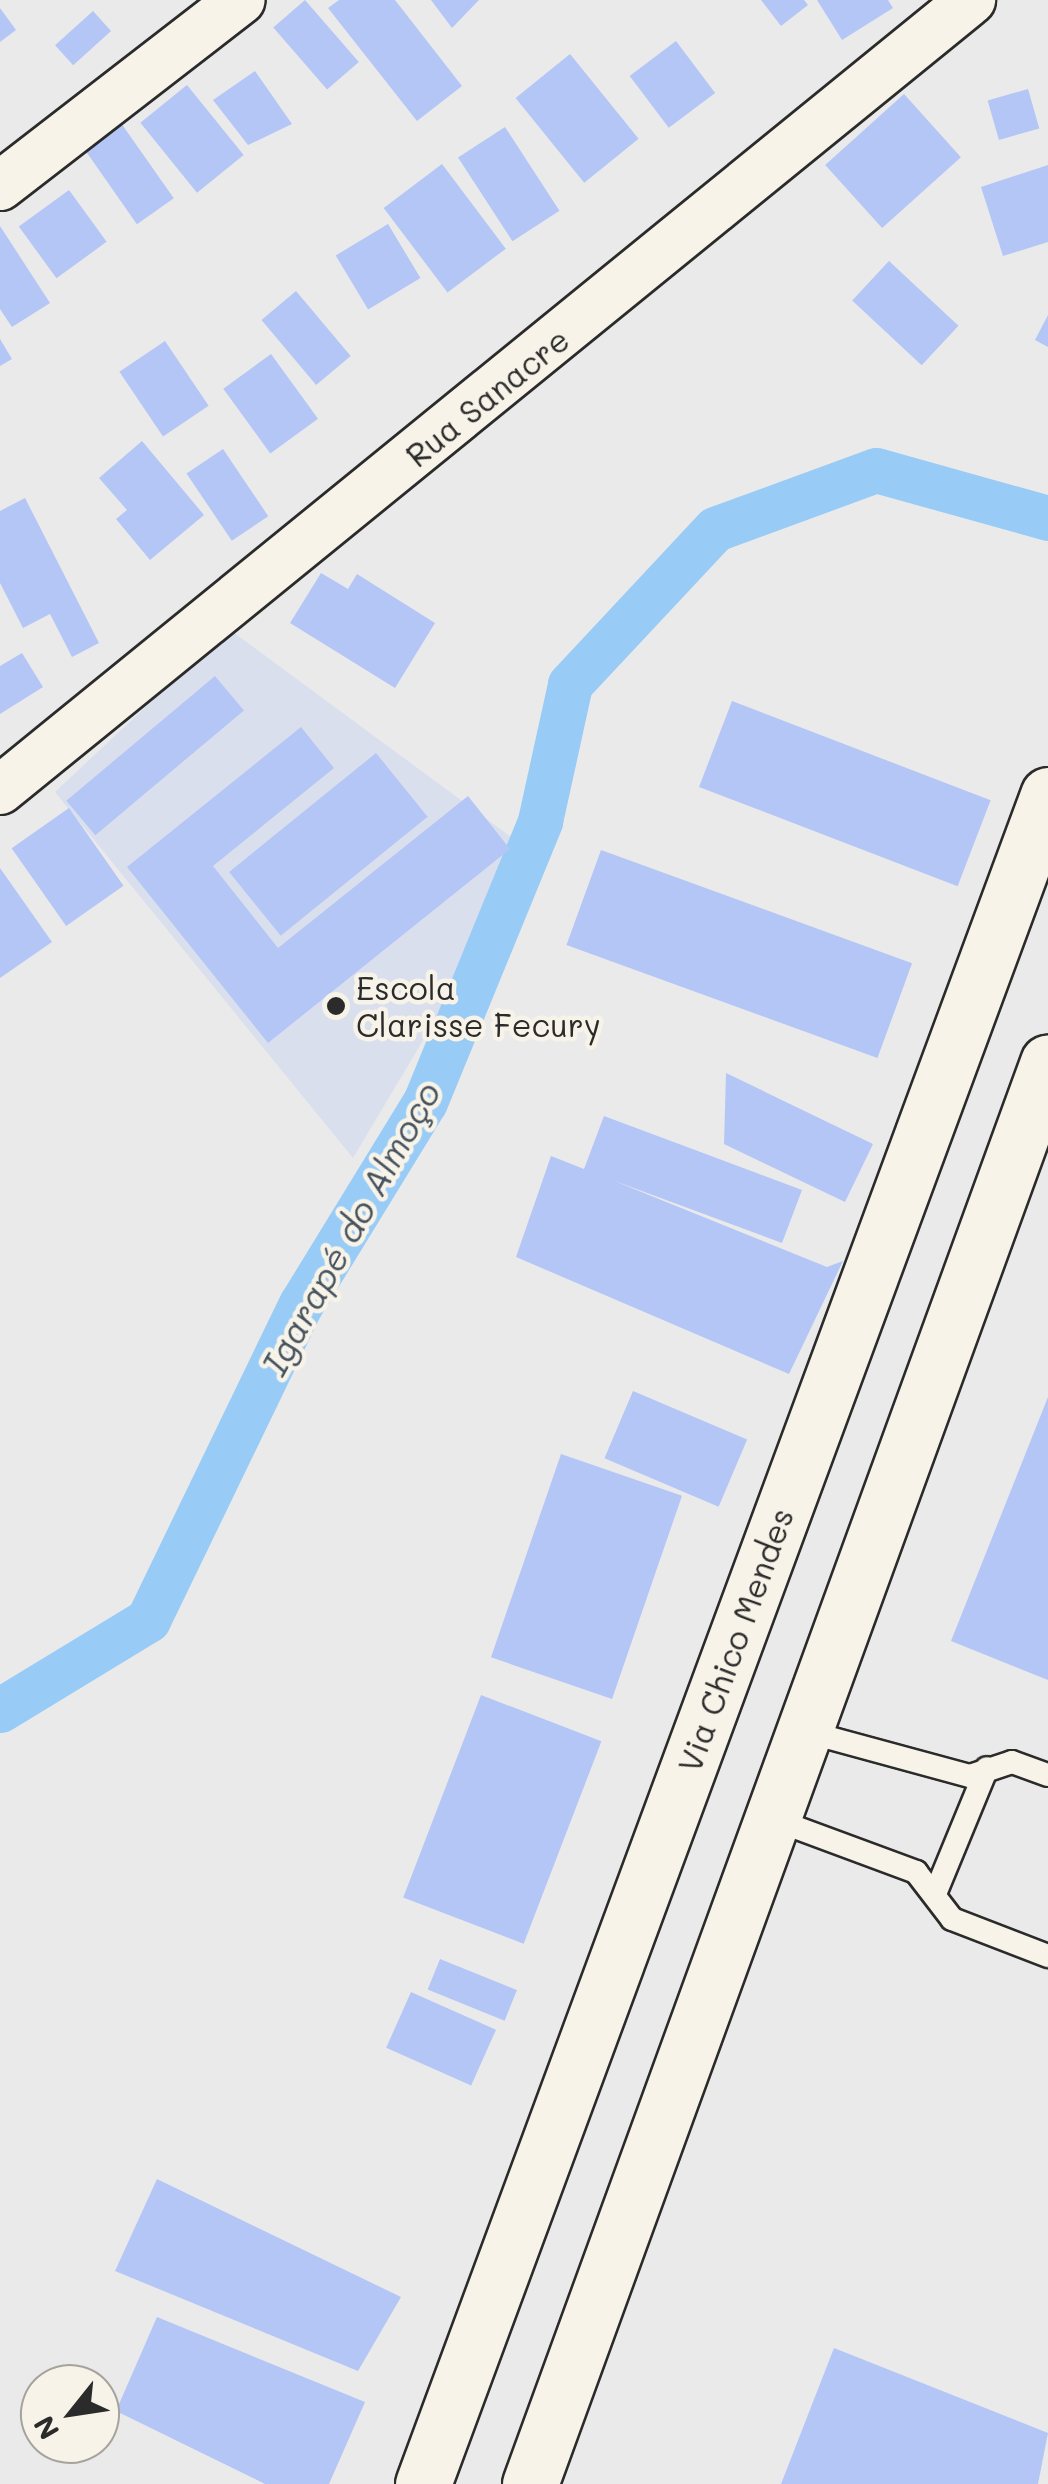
<!DOCTYPE html>
<meta charset="utf-8">
<style>
body{margin:0}
#map{position:relative;width:1048px;height:2484px;overflow:hidden;background:#eaeaeb;font-family:Mali,sans-serif}
div>[style]{position:absolute}
.built>*{inset:0;background:#dadfee}
.canal>*{height:45px;margin:-22.5px;padding:0 22.5px;transform-origin:22.5px;border-radius:22.5px;background:#98cbf5}
.building>*{inset:0;background:#b4c6f5;transform-origin:0 0}
.roads{filter:drop-shadow(2px 0 #2b2b2b) drop-shadow(-2px 0 #2b2b2b) drop-shadow(0 2px #2b2b2b) drop-shadow(0 -2px #2b2b2b)}
.service>*{height:22px;margin:-11px;padding:0 11px;transform-origin:11px;border-radius:11px;background:#f7f3e8}
.minor>*{height:48px;margin:-24px;padding:0 24px;transform-origin:24px;border-radius:24px;background:#f7f3e8}
.primary>*{height:55px;margin:-27.5px;padding:0 27.5px;transform-origin:27.5px;border-radius:27.5px;background:#f7f3e8}
.dots>*{width:28px;height:28px;translate:-50% -50%;box-sizing:border-box;border:5px solid #f7f3e8;border-radius:50%}
span{translate:-50% -50%;white-space:nowrap;text-align:center;line-height:1.15;-webkit-text-stroke:9px #f7f3e8;paint-order:stroke}
.street-label{font-size:32px;color:#2b2b2b}
.poi-label{font-size:32px;color:#2b2b2b}
.left{translate:0 -50%;text-align:left}
.water-label{font-size:35px;color:#46535e;font-style:italic}
.north{position:absolute;left:20px;top:2364px;width:100px;height:100px;box-sizing:border-box;background:#f7f3e8;border:2px solid #a5a39c;border-radius:50%;rotate:240deg;font-size:28px;font-weight:700;line-height:40px;text-align:center;color:#2b2b2b}
.north::after{content:'';display:block;margin:auto;width:35px;height:45px;background:#2b2b2b;clip-path:polygon(50% 0,100% 100%,50% 72%,0 100%)}
</style>
<div id="map">
<div class="built">
<div style="clip-path:polygon(229px 629px,534px 854px,353px 1158px,55px 792px)"></div>
</div>
<div class="canal">
<div style="left:0;top:1710px;width:173px;rotate:-31.3deg"></div>
<div style="left:148px;top:1620px;width:351px;rotate:-64.2deg"></div>
<div style="left:301px;top:1304px;width:237px;rotate:-58.5deg"></div>
<div style="left:425px;top:1102px;width:304px;rotate:-67.7deg"></div>
<div style="left:540px;top:821px;width:140px;rotate:-77.6deg"></div>
<div style="left:570px;top:684px;width:212px;rotate:-46.9deg"></div>
<div style="left:715px;top:529px;width:171px;rotate:-20.1deg"></div>
<div style="left:876px;top:470px;width:179px;rotate:15.6deg"></div>
</div>
<div class="building">
<div style="left:305px;top:0;width:82px;height:42px;rotate:49deg"></div>
<div style="clip-path:polygon(339px 0,395px 0,462px 86px,417px 121px,328px 8px)"></div>
<div style="clip-path:polygon(431px 0,479px 0,452px 28px)"></div>
<div style="clip-path:polygon(761px 0,804px 0,808px 5px,781px 26px)"></div>
<div style="clip-path:polygon(817px 0,888px 0,893px 8px,842px 40px)"></div>
<div style="clip-path:polygon(0 8px,16px 30px,0 42px)"></div>
<div style="left:93px;top:11px;width:27px;height:51px;rotate:48deg"></div>
<div style="left:676px;top:41px;width:65px;height:58px;rotate:53deg"></div>
<div style="left:570px;top:54px;width:109px;height:70px;rotate:51deg"></div>
<div style="clip-path:polygon(255px 71px,292px 124px,248px 145px,213px 100px)"></div>
<div style="left:187px;top:85px;width:90px;height:60px;rotate:51deg"></div>
<div style="left:1028px;top:89px;width:41px;height:42px;rotate:74deg"></div>
<div style="left:904px;top:94px;width:85px;height:106px;rotate:48deg"></div>
<div style="left:121px;top:123px;width:92px;height:45px;rotate:55deg"></div>
<div style="left:505px;top:127px;width:100px;height:56px;rotate:57deg"></div>
<div style="left:442px;top:164px;width:106px;height:73px;rotate:53deg"></div>
<div style="clip-path:polygon(1048px 165px,1048px 242px,1003px 256px,981px 187px)"></div>
<div style="left:69px;top:190px;width:64px;height:62px;rotate:54deg"></div>
<div style="left:388px;top:224px;width:63px;height:61px;rotate:59deg"></div>
<div style="clip-path:polygon(0 226px,50px 303px,12px 327px,0 309px)"></div>
<div style="left:889px;top:261px;width:95px;height:54px;rotate:43deg"></div>
<div style="left:296px;top:291px;width:85px;height:45px;rotate:50deg"></div>
<div style="clip-path:polygon(1048px 315px,1048px 347px,1035px 340px)"></div>
<div style="clip-path:polygon(0 339px,12px 359px,0 366px)"></div>
<div style="left:165px;top:341px;width:78px;height:55px;rotate:56deg"></div>
<div style="left:271px;top:354px;width:80px;height:59px;rotate:54deg"></div>
<div style="clip-path:polygon(142px 441px,204px 515px,150px 560px,116px 519px,127px 510px,99px 478px)"></div>
<div style="left:223px;top:449px;width:81px;height:44px;rotate:56deg"></div>
<div style="clip-path:polygon(25px 498px,99px 643px,72px 657px,50px 614px,23px 628px,0 583px,0 511px)"></div>
<div style="clip-path:polygon(321px 573px,348px 589px,357px 574px,435px 623px,395px 688px,290px 623px)"></div>
<div style="clip-path:polygon(22px 653px,43px 687px,0 714px,0 666px)"></div>
<div style="left:215px;top:676px;width:45px;height:194px;rotate:50deg"></div>
<div style="left:732px;top:701px;width:277px;height:92px;rotate:21deg"></div>
<div style="clip-path:polygon(301px 727px,334px 768px,213px 866px,278px 948px,468px 796px,510px 849px,268px 1043px,127px 867px)"></div>
<div style="left:376px;top:753px;width:82px;height:189px;rotate:51deg"></div>
<div style="left:69px;top:808px;width:95px;height:70px;rotate:55deg"></div>
<div style="left:601px;top:850px;width:331px;height:101px;rotate:20deg"></div>
<div style="clip-path:polygon(0 868px,52px 942px,0 978px)"></div>
<div style="clip-path:polygon(726px 1073px,873px 1144px,845px 1202px,724px 1144px)"></div>
<div style="clip-path:polygon(604px 1116px,802px 1190px,782px 1243px,612px 1180px,827px 1267px,843px 1261px,789px 1374px,516px 1257px,551px 1156px,584px 1169px)"></div>
<div style="left:633px;top:1391px;width:124px;height:73px;rotate:23deg"></div>
<div style="clip-path:polygon(1048px 1397px,1048px 1680px,951px 1641px)"></div>
<div style="left:561px;top:1454px;width:128px;height:215px;rotate:19deg"></div>
<div style="left:481px;top:1695px;width:129px;height:217px;rotate:21deg"></div>
<div style="left:440px;top:1959px;width:83px;height:33px;rotate:22deg"></div>
<div style="left:411px;top:1992px;width:93px;height:61px;rotate:24deg"></div>
<div style="clip-path:polygon(157px 2179px,401px 2297px,358px 2371px,115px 2271px)"></div>
<div style="clip-path:polygon(157px 2317px,365px 2402px,329px 2484px,265px 2484px,116px 2411px)"></div>
<div style="clip-path:polygon(834px 2348px,1048px 2433px,1038px 2484px,781px 2484px)"></div>
</div>
<div class="roads">
<div class="service">
<div style="left:804px;top:1731px;width:172px;rotate:15.2deg"></div>
<div style="left:970px;top:1776px;width:44px;rotate:-18.4deg"></div>
<div style="left:1012px;top:1762px;width:38px;rotate:20deg"></div>
<div style="left:773px;top:1819px;width:153px;rotate:20.3deg"></div>
<div style="left:916px;top:1872px;width:59px;rotate:52.5deg"></div>
<div style="left:952px;top:1919px;width:103px;rotate:21.1deg"></div>
<div style="left:935px;top:1894px;width:136px;rotate:-67.6deg"></div>
</div>
<div class="minor">
<div style="left:0;top:186px;width:304px;rotate:-37.7deg"></div>
<div style="left:0;top:790px;width:1252px;rotate:-39.13deg"></div>
</div>
<div class="primary">
<div style="left:423px;top:2484px;width:1801px;rotate:-69.69deg"></div>
<div style="left:530px;top:2484px;width:1513px;rotate:-69.98deg"></div>
</div>
</div>
<div class="dots">
<div style="left:336px;top:1006px;background:#2b2b2b"></div>
</div>
<div class="street-label">
<span style="left:487px;top:397px;rotate:-39deg">Rua Sanacre</span>
<span style="left:735px;top:1640px;rotate:-70deg">Via Chico Mendes</span>
</div>
<div class="poi-label">
<span class="left" style="left:356px;top:1006px">Escola<br>Clarisse Fecury</span>
</div>
<div class="water-label">
<span style="left:350px;top:1228px;rotate:-61deg">Igarapé do Almoço</span>
</div>
<div class="north">N</div>
</div>
